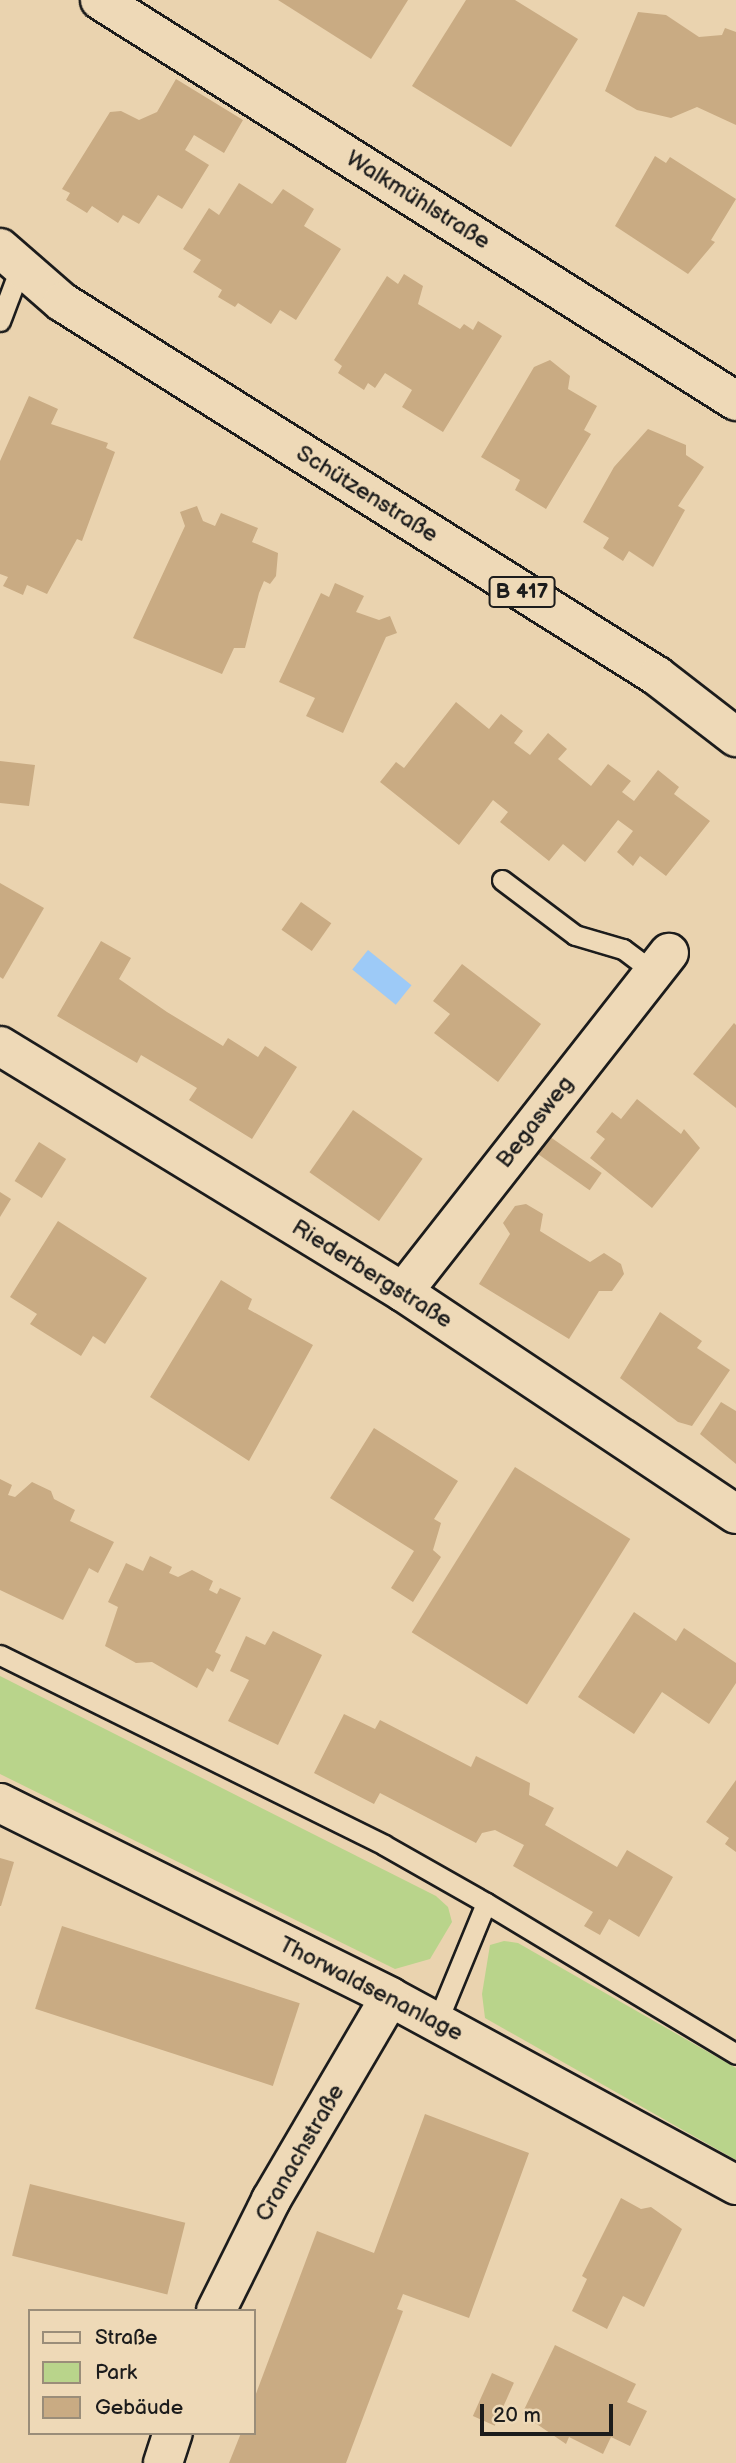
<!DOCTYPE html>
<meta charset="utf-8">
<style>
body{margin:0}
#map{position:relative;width:736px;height:2463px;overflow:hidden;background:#ead3af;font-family:"Balsamiq Sans",sans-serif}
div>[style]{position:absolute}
.green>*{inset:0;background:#b9d48b}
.water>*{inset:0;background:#9dcaf7;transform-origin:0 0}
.building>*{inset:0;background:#c9ab83;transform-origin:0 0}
.roads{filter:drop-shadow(2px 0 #1c1c1c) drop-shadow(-2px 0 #1c1c1c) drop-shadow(0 2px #1c1c1c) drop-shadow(0 -2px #1c1c1c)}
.lane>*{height:19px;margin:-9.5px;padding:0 9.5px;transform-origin:9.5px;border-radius:9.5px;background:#eed9b7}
.street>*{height:38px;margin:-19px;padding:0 19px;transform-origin:19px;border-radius:19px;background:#eed9b7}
.primary>*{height:38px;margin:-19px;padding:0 19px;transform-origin:19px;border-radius:19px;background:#eed9b7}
span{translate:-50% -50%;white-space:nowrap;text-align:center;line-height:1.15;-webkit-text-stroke:6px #eed9b7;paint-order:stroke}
.shield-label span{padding:2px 5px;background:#eed9b7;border:2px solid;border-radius:5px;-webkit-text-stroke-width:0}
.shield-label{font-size:21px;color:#1c1c1c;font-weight:700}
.street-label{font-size:23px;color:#1c1c1c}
.legend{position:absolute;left:28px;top:2309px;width:228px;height:126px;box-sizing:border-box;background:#eed9b7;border:2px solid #9a8d79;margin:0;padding:9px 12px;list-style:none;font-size:21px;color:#1c1c1c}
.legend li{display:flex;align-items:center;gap:14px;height:35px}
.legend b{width:35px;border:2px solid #9a8d79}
.scale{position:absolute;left:480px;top:2404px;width:133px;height:32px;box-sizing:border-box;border:4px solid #1c1c1c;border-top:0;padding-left:9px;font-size:21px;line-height:24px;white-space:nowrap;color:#1c1c1c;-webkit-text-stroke:5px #eed9b7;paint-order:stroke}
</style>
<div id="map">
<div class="green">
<div style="clip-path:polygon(0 1676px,436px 1896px,448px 1907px,452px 1922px,430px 1959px,395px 1969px,0 1774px)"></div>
<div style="clip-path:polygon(504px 1941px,518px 1943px,736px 2068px,736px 2160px,485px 2018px,482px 1994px,490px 1945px)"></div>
</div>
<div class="water">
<div style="left:368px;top:950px;width:56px;height:25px;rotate:39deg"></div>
</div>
<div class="building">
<div style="clip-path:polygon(278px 0,408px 0,371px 59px)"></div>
<div style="clip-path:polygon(466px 0,515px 0,578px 39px,511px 147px,412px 86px)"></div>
<div style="clip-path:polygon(638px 12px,666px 15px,699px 37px,722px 35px,725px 28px,736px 32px,736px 125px,697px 107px,671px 118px,637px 110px,605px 91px)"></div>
<div style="clip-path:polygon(176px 79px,243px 120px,224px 153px,194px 135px,185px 150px,209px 165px,182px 209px,158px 195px,139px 224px,123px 215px,118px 223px,92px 206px,87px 213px,66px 200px,70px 193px,62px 189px,110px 112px,121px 111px,139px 120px,157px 112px)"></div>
<div style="clip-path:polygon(655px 156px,666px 163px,670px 157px,736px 199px,711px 240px,715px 242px,688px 274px,615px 226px)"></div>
<div style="clip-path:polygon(239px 183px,272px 204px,283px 189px,314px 209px,304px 226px,341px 249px,296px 320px,280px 310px,271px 324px,238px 303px,235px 307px,218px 297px,222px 290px,193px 272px,201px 260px,183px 249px,209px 208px,219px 215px)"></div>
<div style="clip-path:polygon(404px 274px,423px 286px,418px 304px,460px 329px,464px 324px,473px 330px,478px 321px,502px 336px,443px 432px,402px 407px,412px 390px,385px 373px,375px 388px,368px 383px,364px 390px,338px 373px,342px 366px,334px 360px,387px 276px,398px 284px)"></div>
<div style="clip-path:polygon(550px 360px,570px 376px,568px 389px,597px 406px,584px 430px,591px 434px,546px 509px,515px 490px,520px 480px,481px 457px,534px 367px)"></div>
<div style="clip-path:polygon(29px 396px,58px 409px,51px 424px,108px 443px,106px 448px,115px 452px,82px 541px,77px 539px,47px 594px,27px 585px,23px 595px,3px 586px,8px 577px,0 574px,0 461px)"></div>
<div style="clip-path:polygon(648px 429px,686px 445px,686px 455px,704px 467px,678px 506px,685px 510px,653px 567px,629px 551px,623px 561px,603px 548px,609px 538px,583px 522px,614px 467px)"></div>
<div style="clip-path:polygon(197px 506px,203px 521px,215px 526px,221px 513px,258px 528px,252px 542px,278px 553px,276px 576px,270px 584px,264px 581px,259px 593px,245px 648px,234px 648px,222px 674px,133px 638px,185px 526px,180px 512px)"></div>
<div style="clip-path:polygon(335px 583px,364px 596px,356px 612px,379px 620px,390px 616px,397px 633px,386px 637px,343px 733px,306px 716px,315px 698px,279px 682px,321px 593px,329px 597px)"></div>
<div style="clip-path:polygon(456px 702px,489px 729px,501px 714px,523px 731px,514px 743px,530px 755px,548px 733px,567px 749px,558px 759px,591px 786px,608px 764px,631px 781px,622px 792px,634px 801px,658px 770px,679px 787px,674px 794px,710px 821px,666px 876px,640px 856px,633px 866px,617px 852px,633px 831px,618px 820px,585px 862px,563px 844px,549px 861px,500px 822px,508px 812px,493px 800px,459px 845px,380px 782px,396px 762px,404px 768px)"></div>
<div style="clip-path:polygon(0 761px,35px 765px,29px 806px,0 803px)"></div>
<div style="clip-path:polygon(0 883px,44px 908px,3px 979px,0 977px)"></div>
<div style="left:301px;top:902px;width:37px;height:34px;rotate:35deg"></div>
<div style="clip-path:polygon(101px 941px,131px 958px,119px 979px,167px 1012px,223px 1046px,228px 1038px,258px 1057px,265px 1046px,297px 1067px,252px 1139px,189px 1100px,197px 1088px,141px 1055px,137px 1063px,57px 1016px)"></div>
<div style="clip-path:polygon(462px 964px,541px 1024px,498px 1082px,434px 1033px,450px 1014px,433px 1001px)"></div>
<div style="clip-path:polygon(734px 1023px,736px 1025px,736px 1108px,693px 1074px)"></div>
<div style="clip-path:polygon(637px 1099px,681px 1134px,684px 1129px,700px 1148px,652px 1208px,590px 1158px,605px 1139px,596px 1132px,612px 1112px,621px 1119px)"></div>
<div style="left:353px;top:1110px;width:85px;height:76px;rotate:35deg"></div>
<div style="left:546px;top:1134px;width:68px;height:21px;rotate:35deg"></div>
<div style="left:39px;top:1142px;width:32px;height:46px;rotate:32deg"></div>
<div style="clip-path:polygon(0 1192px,11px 1199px,0 1217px)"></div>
<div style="clip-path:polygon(526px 1204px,543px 1214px,540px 1231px,590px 1262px,604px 1253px,621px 1264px,624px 1274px,612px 1291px,599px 1291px,569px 1339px,479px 1284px,510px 1234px,503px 1223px,515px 1206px)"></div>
<div style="clip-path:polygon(58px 1221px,147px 1278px,105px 1344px,93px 1336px,81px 1356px,30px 1324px,37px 1314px,10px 1297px)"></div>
<div style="clip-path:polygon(221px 1280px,252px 1299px,248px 1309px,313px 1345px,249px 1461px,150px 1397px)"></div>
<div style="clip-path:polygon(660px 1312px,702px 1341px,697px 1348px,730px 1370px,692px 1426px,678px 1422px,620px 1378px)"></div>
<div style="clip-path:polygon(721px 1402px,736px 1411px,736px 1464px,700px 1434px)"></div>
<div style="clip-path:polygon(374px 1428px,458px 1481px,434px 1519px,441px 1523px,433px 1550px,441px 1557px,413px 1602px,391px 1588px,414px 1551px,330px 1498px)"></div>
<div style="left:515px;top:1467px;width:136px;height:195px;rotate:32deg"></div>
<div style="clip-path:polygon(0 1479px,12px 1485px,8px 1495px,15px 1497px,32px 1482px,51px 1491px,54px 1499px,75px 1510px,70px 1521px,114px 1542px,98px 1573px,89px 1568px,63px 1620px,0 1590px)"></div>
<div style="clip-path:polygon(150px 1556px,172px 1567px,169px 1573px,178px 1577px,192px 1570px,213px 1581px,209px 1590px,217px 1594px,220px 1588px,241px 1598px,215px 1652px,221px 1655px,213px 1672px,207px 1668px,197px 1688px,152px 1662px,136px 1663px,105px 1646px,118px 1607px,108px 1602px,126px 1563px,143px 1571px)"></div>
<div style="clip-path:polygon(634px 1612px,676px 1641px,684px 1628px,736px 1663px,736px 1683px,709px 1724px,662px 1692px,634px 1734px,578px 1697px)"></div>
<div style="clip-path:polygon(273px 1631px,322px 1655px,278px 1745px,228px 1721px,249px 1680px,230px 1671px,246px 1636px,265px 1645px)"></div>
<div style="clip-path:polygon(344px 1714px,375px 1729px,380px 1720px,471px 1767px,476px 1756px,530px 1783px,529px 1795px,554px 1808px,545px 1825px,617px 1867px,627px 1850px,673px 1877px,639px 1937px,609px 1919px,600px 1935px,584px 1926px,593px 1912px,513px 1866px,524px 1845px,495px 1830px,482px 1833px,476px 1843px,380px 1793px,374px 1804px,314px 1773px)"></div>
<div style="clip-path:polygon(736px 1780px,736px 1852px,725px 1844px,729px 1838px,706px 1822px)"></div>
<div style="clip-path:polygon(0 1858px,14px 1862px,1px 1906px,0 1906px)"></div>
<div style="left:62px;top:1926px;width:250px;height:87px;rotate:18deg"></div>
<div style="clip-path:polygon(425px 2114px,529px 2153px,469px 2318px,403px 2294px,397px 2309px,403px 2311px,346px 2463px,229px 2463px,241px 2433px,254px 2433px,254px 2399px,317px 2231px,374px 2253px)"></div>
<div style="left:30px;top:2184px;width:160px;height:74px;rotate:14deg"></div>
<div style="clip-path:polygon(621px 2198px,641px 2209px,651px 2207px,682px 2229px,644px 2307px,623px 2296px,607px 2329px,572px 2311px,587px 2279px,582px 2276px)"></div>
<div style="clip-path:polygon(555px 2345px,636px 2384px,627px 2402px,647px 2411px,630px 2446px,611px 2437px,603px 2454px,569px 2437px,566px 2444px,522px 2414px)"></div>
<div style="left:492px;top:2373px;width:24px;height:47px;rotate:24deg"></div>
</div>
<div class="roads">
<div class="lane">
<div style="left:0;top:321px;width:57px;rotate:-69.3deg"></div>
<div style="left:502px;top:880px;width:91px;rotate:37deg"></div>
<div style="left:575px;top:935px;width:50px;rotate:16.3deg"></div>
<div style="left:623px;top:949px;width:38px;rotate:37deg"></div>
<div style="left:0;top:1655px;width:428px;rotate:26.3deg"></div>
<div style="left:384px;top:1845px;width:117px;rotate:29.6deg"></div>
<div style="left:486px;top:1903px;width:129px;rotate:112.4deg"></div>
<div style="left:486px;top:1903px;width:292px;rotate:31.1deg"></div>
</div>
<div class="street">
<div style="left:100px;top:0;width:752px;rotate:32.23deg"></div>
<div style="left:0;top:1046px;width:472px;rotate:31.4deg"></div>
<div style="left:403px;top:1292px;width:400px;rotate:33.7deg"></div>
<div style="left:403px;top:1292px;width:431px;rotate:-51.9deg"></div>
<div style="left:0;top:1803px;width:436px;rotate:26.4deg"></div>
<div style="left:390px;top:1997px;width:394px;rotate:28.5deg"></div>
<div style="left:216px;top:2311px;width:124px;rotate:-63.6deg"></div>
<div style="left:271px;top:2200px;width:235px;rotate:-59.6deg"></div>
<div style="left:163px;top:2463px;width:32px;rotate:-72deg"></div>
</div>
<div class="primary">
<div style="left:0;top:248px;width:82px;rotate:41.1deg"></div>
<div style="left:62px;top:302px;width:703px;rotate:32.15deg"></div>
<div style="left:657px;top:676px;width:100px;rotate:37.7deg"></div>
</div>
</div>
<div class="shield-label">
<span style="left:522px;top:592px">B 417</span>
</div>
<div class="street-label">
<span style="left:418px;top:200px;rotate:32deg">Walkmühlstraße</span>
<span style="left:367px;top:494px;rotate:32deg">Schützenstraße</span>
<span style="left:535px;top:1122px;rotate:-52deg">Begasweg</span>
<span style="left:372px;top:1274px;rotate:32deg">Riederbergstraße</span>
<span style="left:371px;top:1989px;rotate:27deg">Thorwaldsenanlage</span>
<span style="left:300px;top:2153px;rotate:-60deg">Cranachstraße</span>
</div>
<ul class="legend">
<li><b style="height:9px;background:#eed9b7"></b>Straße</li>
<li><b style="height:19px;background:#b9d48b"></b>Park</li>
<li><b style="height:19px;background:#c9ab83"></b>Gebäude</li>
</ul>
<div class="scale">20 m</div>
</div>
